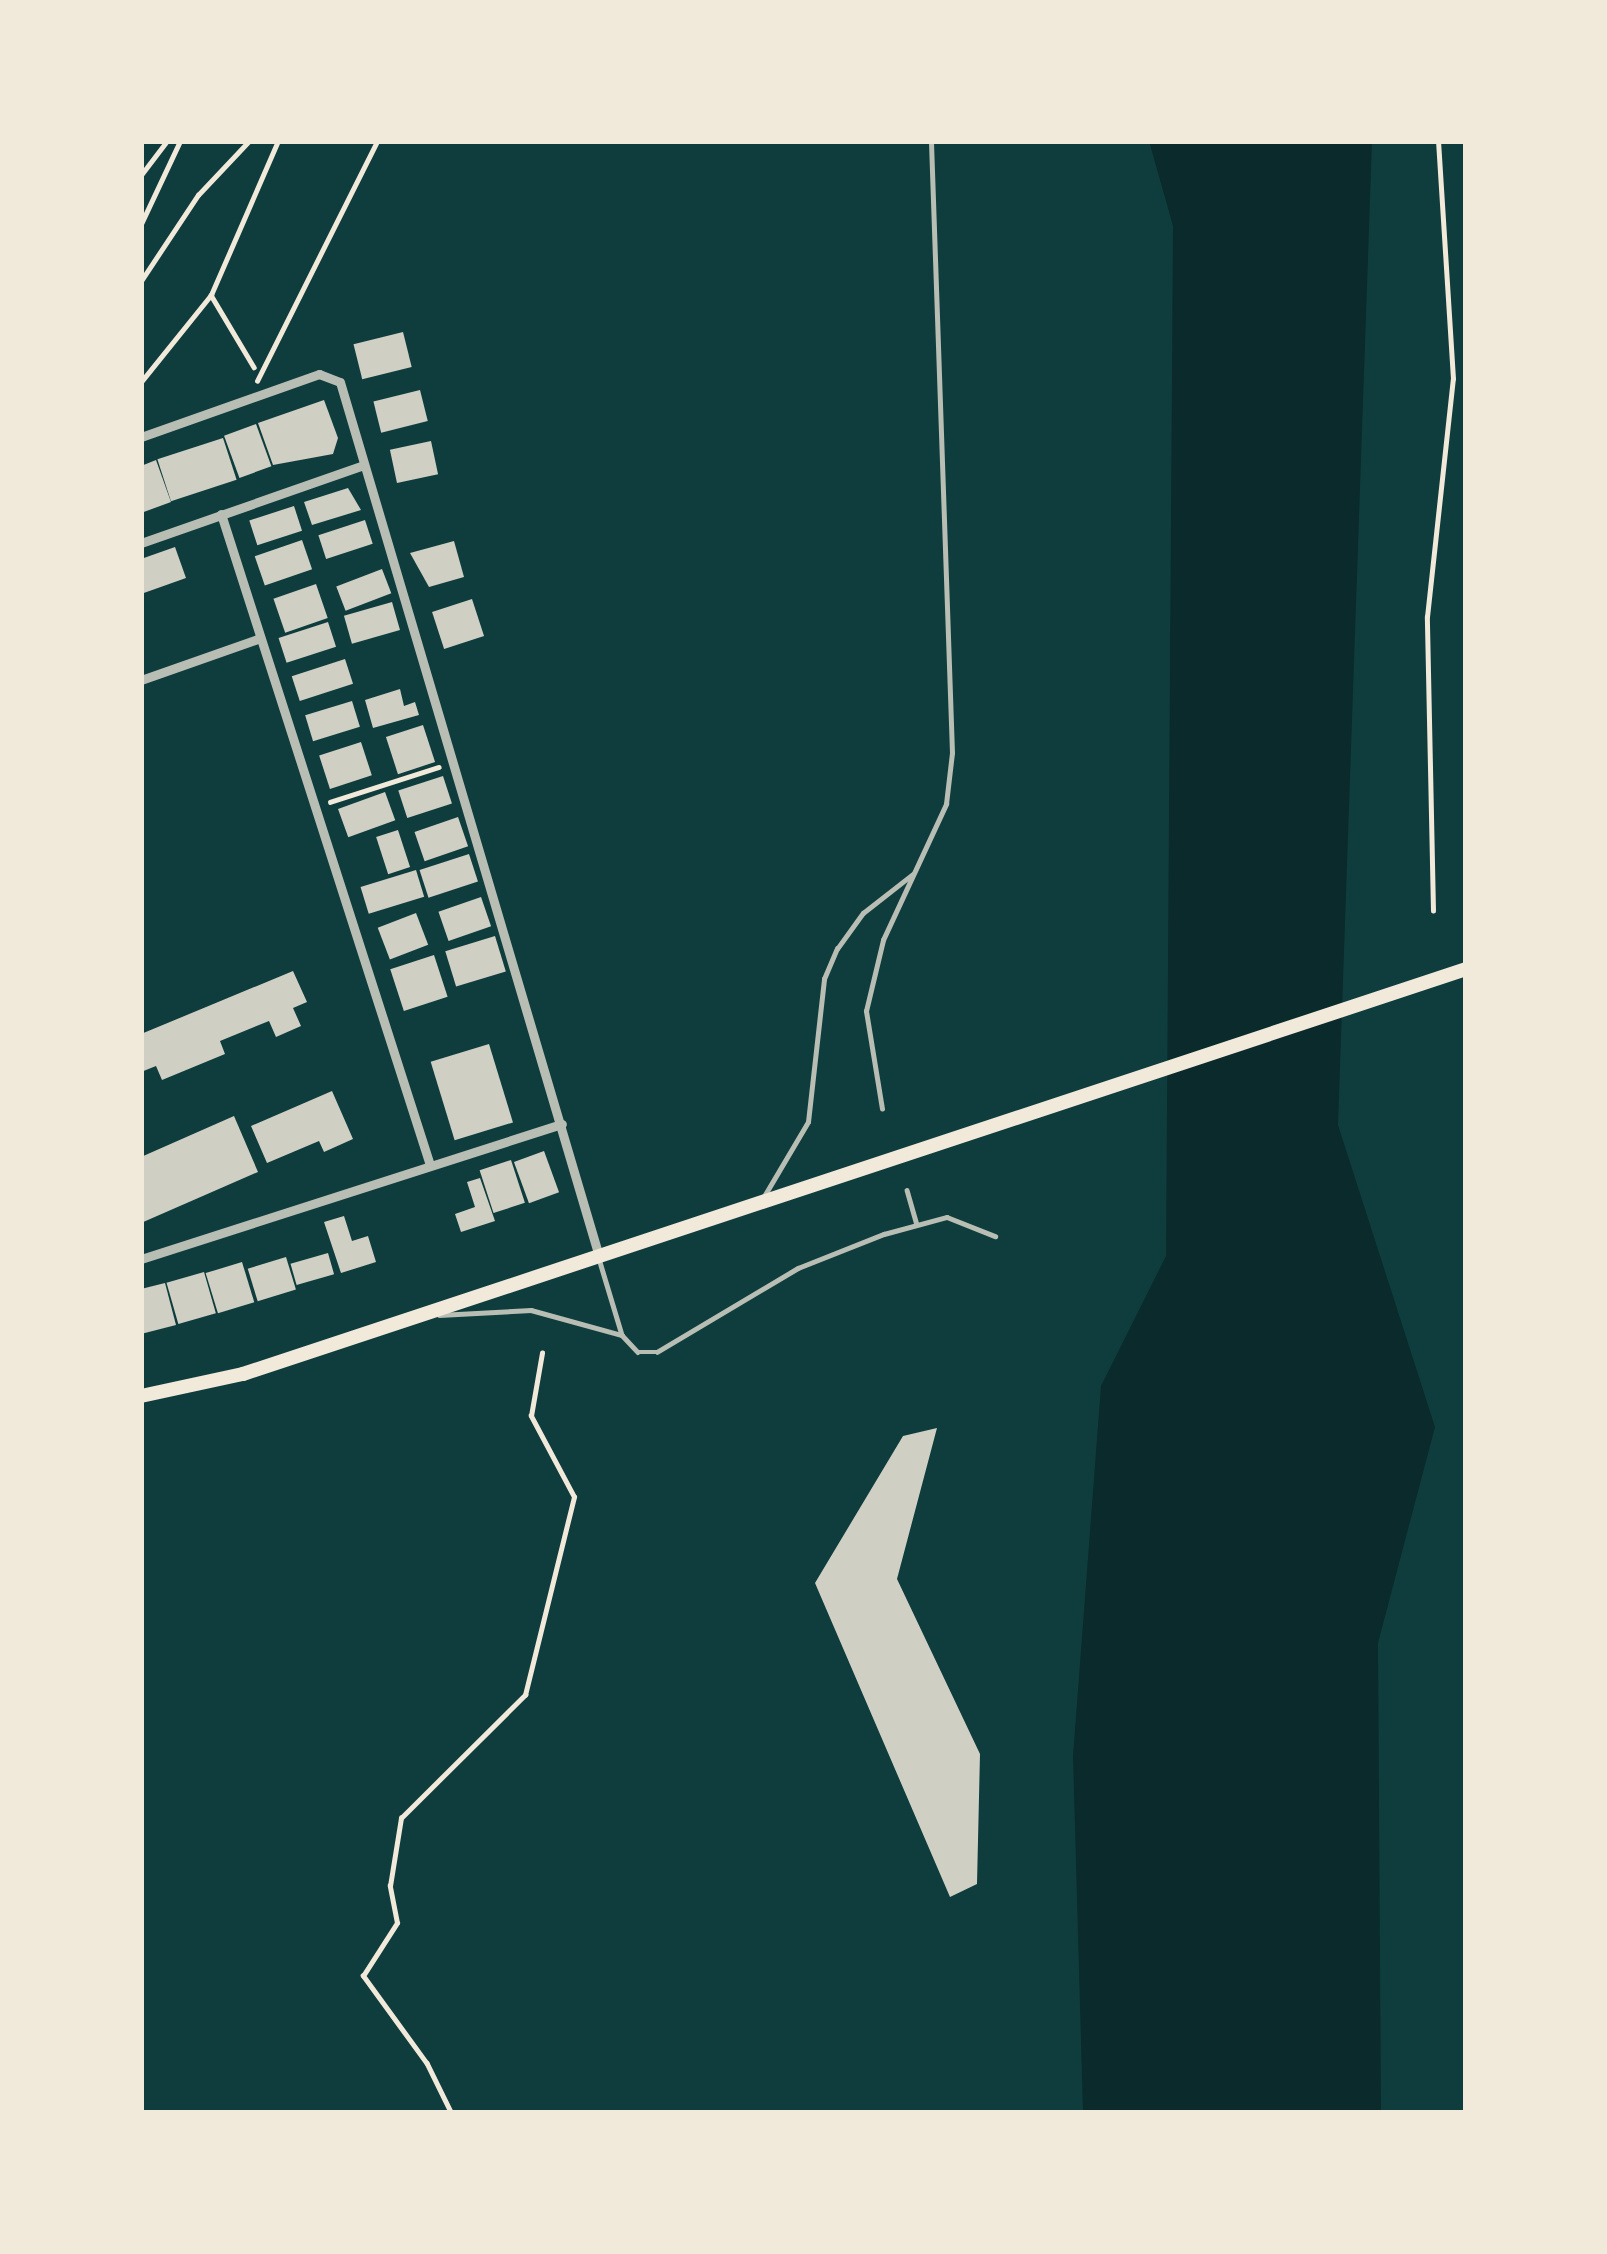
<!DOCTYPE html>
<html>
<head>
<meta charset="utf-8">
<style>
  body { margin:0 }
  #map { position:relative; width:1607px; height:2254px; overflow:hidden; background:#0f3d3e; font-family:"IBM Plex Sans",sans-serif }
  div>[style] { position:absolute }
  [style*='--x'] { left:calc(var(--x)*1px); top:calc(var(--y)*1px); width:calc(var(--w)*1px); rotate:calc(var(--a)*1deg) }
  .water>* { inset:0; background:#0a2a2b }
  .building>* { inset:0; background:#cfcfc3; transform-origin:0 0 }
  .path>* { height:4.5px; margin:-2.25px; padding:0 2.25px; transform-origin:2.25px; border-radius:2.25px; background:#f1e9da }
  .service>* { height:4.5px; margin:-2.25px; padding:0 2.25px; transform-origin:2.25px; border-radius:2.25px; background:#b8beb3 }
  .minor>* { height:9px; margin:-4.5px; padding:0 4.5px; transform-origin:4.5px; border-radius:4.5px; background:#b8beb3 }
  .secondary>* { height:14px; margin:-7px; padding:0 7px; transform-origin:7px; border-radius:7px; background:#f1e9da }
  span { translate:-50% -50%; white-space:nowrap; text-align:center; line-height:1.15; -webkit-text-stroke:10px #f1e9da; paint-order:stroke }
  .frame { position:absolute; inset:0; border:144px solid #f1e9da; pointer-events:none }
</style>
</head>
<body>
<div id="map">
  <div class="water">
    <i style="clip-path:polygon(1149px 141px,1372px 141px,1338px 1125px,1435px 1427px,1378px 1643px,1381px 2113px,1083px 2113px,1073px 1756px,1101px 1386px,1166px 1256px,1173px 226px)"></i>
  </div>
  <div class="building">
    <i style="left:403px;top:332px;width:36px;height:51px;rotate:76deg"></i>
    <i style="left:420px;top:390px;width:32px;height:48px;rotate:76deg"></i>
    <i style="clip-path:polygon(324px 400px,338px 438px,333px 454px,273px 465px,258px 423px)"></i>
    <i style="left:256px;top:424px;width:45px;height:34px;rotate:70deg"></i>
    <i style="left:223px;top:438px;width:44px;height:69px;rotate:72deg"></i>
    <i style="left:431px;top:441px;width:34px;height:42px;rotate:78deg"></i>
    <i style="clip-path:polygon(156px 460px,171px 502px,141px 513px,141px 466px)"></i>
    <i style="clip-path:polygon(348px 488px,361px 510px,312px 525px,304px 502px)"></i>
    <i style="left:294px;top:506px;width:26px;height:47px;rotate:72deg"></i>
    <i style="left:365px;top:520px;width:25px;height:49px;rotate:72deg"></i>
    <i style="left:302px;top:540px;width:31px;height:50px;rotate:71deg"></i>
    <i style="clip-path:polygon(454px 541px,464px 577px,429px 587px,410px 553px)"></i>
    <i style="clip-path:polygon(175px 547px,186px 578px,141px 594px,141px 559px)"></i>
    <i style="left:382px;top:569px;width:26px;height:49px;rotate:69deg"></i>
    <i style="left:316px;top:584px;width:36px;height:45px;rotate:71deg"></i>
    <i style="left:472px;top:599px;width:39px;height:42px;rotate:72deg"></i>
    <i style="left:392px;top:602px;width:29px;height:50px;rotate:74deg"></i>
    <i style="left:328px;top:622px;width:26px;height:52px;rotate:72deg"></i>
    <i style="left:345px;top:659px;width:26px;height:56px;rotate:72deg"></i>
    <i style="clip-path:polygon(400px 689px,404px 706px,415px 702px,419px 715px,373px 728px,365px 700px)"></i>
    <i style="left:352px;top:701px;width:27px;height:49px;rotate:73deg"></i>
    <i style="left:423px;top:725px;width:39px;height:39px;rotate:72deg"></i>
    <i style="left:361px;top:742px;width:35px;height:44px;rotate:72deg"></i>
    <i style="left:443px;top:776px;width:29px;height:47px;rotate:72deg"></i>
    <i style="left:385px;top:792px;width:30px;height:50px;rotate:70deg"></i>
    <i style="left:458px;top:817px;width:31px;height:46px;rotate:71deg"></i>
    <i style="left:398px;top:830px;width:39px;height:23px;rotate:72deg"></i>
    <i style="left:469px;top:854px;width:29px;height:52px;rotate:72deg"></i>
    <i style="left:416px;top:870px;width:28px;height:58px;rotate:73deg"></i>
    <i style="left:481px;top:897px;width:31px;height:45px;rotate:71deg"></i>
    <i style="left:416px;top:913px;width:34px;height:41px;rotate:69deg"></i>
    <i style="left:495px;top:936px;width:37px;height:52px;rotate:73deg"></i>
    <i style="left:434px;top:955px;width:44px;height:46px;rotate:72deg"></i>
    <i style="clip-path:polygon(293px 971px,307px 1002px,293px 1008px,301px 1026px,276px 1037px,269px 1021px,220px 1041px,225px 1054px,162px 1080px,156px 1066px,141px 1072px,141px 1034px)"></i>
    <i style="left:489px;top:1044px;width:82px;height:61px;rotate:73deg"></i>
    <i style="clip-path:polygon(332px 1091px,353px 1139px,324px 1152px,319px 1141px,267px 1163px,251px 1126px)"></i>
    <i style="clip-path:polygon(234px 1116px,258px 1172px,141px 1223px,141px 1157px)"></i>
    <i style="left:544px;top:1151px;width:44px;height:32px;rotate:70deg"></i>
    <i style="left:511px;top:1160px;width:45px;height:33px;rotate:72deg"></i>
    <i style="clip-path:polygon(480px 1178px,495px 1221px,461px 1232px,455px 1214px,475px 1207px,467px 1182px)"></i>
    <i style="clip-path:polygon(344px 1216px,352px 1241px,368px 1236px,376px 1262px,341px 1273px,324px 1222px)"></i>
    <i style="left:328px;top:1253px;width:22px;height:39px;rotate:74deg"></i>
    <i style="left:286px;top:1257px;width:34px;height:40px;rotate:73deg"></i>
    <i style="left:242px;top:1262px;width:42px;height:38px;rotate:73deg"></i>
    <i style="left:204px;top:1272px;width:43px;height:39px;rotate:74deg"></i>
    <i style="clip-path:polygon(165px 1283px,176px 1325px,141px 1334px,141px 1289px)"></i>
    <i style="clip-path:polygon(937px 1428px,897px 1579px,980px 1754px,977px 1884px,950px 1897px,815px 1583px,903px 1436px)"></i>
  </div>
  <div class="path">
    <i style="--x:141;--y:175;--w:43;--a:-52.6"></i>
    <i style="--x:141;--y:224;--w:92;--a:-64.8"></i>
    <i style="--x:141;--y:281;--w:103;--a:-56.5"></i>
    <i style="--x:198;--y:195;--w:74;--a:-46.6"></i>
    <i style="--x:211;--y:295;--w:84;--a:59.2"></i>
    <i style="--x:257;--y:381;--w:268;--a:-63.4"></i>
    <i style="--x:141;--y:382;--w:112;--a:-51.2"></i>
    <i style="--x:211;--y:295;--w:168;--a:-66.5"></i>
    <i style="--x:330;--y:802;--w:114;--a:-17.8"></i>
    <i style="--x:1433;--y:911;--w:294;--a:-91.2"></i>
    <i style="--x:1427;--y:617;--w:239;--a:-83.8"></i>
    <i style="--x:1453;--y:379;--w:238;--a:-93.6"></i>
    <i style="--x:451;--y:2113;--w:55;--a:-116.1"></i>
    <i style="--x:427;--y:2064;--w:109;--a:-126"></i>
    <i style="--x:363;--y:1976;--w:63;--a:-57.3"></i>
    <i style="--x:397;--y:1923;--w:38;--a:-101"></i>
    <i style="--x:390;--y:1886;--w:69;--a:-80.8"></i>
    <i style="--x:401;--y:1818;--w:175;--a:-44.8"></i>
    <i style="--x:525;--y:1695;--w:204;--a:-76.1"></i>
    <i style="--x:574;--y:1497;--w:92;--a:-118"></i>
    <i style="--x:531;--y:1416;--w:64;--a:-80.1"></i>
  </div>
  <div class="service">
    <i style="--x:882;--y:1109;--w:99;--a:-99.3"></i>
    <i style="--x:866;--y:1011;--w:73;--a:-76.5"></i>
    <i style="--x:883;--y:940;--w:150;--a:-65.1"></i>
    <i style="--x:946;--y:804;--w:51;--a:-83.3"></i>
    <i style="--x:952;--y:753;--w:612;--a:-91.97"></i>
    <i style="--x:907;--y:1190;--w:35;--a:74"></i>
    <i style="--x:763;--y:1198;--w:88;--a:-59.4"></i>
    <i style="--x:808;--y:1122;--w:144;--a:-83.6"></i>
    <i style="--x:824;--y:979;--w:33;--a:-67"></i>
    <i style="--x:837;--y:949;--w:44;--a:-54.2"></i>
    <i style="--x:863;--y:913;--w:63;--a:-38"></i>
    <i style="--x:600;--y:1262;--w:76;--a:73.2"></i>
    <i style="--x:622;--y:1335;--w:23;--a:47"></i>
    <i style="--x:638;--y:1352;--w:19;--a:0"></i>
    <i style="--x:657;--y:1352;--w:164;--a:-30.8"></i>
    <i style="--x:798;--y:1268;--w:92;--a:-21.6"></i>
    <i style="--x:884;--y:1234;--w:65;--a:-15.1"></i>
    <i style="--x:947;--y:1217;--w:52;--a:21.6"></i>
    <i style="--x:439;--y:1315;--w:92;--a:-3.1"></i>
    <i style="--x:531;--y:1310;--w:94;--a:15.4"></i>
  </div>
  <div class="minor">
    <i style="--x:141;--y:437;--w:189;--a:-19.5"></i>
    <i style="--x:319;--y:374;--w:22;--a:21"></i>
    <i style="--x:340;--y:382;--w:908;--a:73.5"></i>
    <i style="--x:221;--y:514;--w:684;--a:72.2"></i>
    <i style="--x:141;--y:543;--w:236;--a:-19.3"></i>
    <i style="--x:141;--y:680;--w:126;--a:-19.4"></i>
    <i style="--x:141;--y:1259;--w:442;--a:-17.8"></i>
  </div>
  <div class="secondary">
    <i style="--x:141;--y:1396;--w:104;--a:-12.2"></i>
    <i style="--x:243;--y:1374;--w:1288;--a:-18.32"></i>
  </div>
  <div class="frame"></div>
</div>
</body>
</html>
